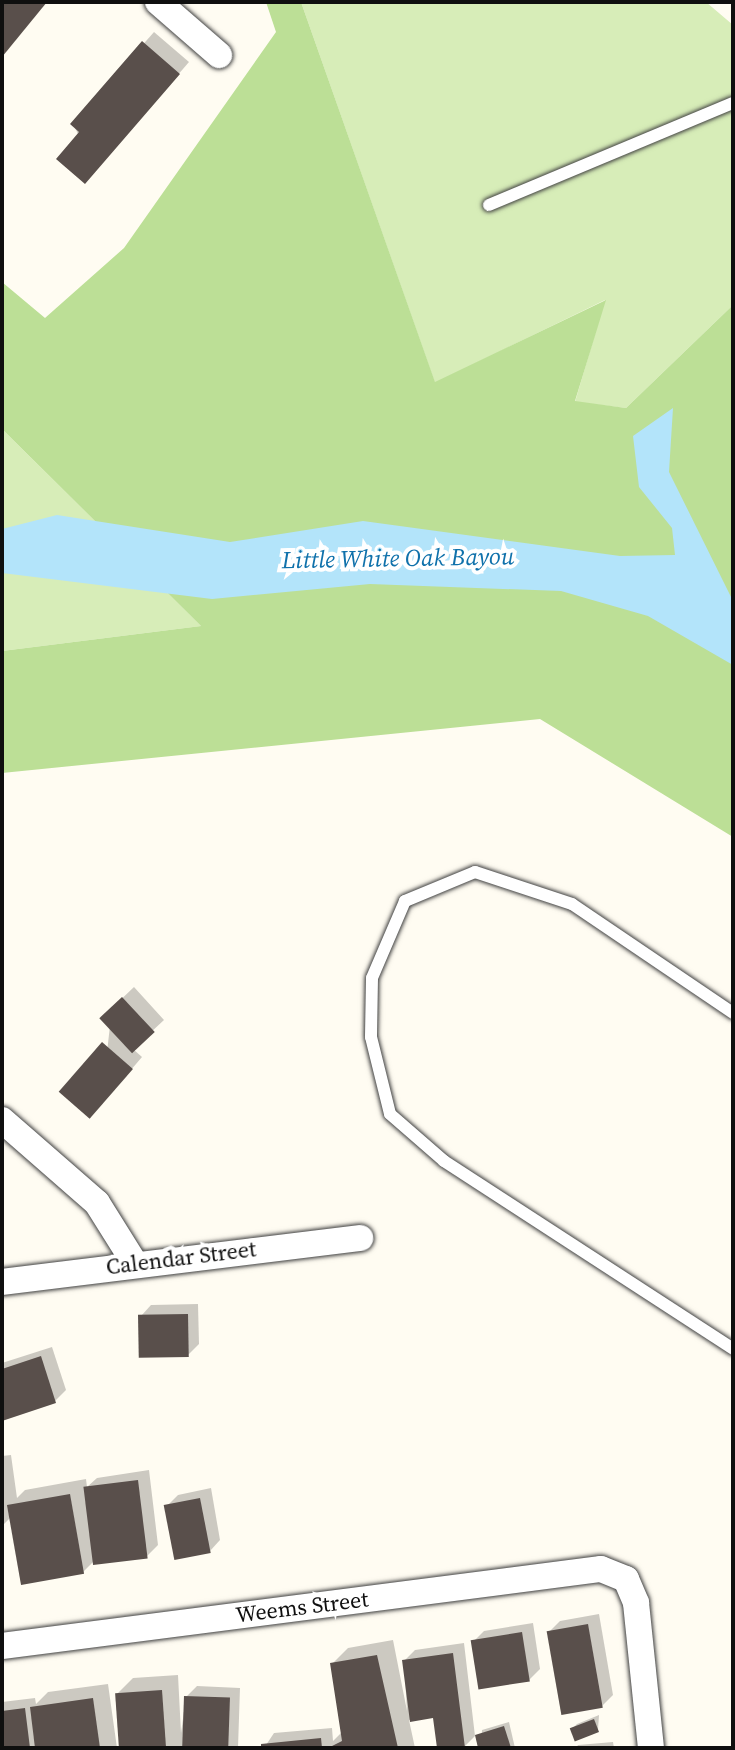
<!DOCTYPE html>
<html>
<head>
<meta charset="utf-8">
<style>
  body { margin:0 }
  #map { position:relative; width:735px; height:1750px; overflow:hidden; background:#fffcf2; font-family:"Source Serif 4",serif }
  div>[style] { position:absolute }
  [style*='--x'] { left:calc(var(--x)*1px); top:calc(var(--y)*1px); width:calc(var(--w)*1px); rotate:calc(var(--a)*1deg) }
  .green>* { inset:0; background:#d7edb8 }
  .forest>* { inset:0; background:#bcdf96 }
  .water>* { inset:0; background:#b3e4fa }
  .shadow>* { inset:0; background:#0003 }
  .building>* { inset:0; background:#594f4b; transform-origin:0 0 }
  .roads { filter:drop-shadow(0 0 2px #424242) drop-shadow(0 0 2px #424242) }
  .service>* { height:12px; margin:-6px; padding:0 6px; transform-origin:6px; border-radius:6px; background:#fff }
  .minor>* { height:26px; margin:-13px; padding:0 13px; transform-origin:13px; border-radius:13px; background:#fff }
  span { translate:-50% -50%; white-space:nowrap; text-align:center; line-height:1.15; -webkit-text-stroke:8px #fff; paint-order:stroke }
  .street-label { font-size:22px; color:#0f0f0f }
  .water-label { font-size:24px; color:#0f71ab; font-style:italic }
  .frame { position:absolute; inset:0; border:4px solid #0f0f0f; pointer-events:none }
</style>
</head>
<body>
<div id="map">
  <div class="green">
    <i style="clip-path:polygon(301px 2px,706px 2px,733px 25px,733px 305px,626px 408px,575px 402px,605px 300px,435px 383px)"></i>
    <i style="clip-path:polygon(2px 429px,201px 626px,2px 651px)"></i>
  </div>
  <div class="forest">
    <i style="clip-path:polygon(266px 2px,301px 2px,435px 382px,606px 300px,575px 401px,626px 408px,733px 305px,733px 837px,540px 719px,2px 773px,2px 651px,201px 626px,2px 429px,2px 282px,45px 318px,124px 248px,276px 32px)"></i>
  </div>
  <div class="water">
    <i style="clip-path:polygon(673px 408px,669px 472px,733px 601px,733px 665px,648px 616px,561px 591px,370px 584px,212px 599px,2px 573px,2px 529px,57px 515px,230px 542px,363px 521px,620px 556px,675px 555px,672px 528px,639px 487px,633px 436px)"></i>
  </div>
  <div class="shadow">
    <i style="clip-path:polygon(154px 32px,189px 62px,96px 170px,73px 124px)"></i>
    <i style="clip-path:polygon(134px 987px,164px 1020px,133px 1049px,142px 1057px,101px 1105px,112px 1008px)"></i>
    <i style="clip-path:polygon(198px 1304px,199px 1344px,188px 1355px,141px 1316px,151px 1305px)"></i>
    <i style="clip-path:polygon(52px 1347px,66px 1390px,55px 1401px,2px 1417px,2px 1363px)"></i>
    <i style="clip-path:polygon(11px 1455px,17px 1498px,25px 1490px,86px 1479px,87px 1487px,97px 1478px,149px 1470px,158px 1545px,147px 1556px,95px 1560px,83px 1572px,11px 1517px,2px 1526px,2px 1456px)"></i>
    <i style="clip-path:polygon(211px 1488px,220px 1540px,210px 1551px,167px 1506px,178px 1495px)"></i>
    <i style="clip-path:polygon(599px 1614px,613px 1695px,602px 1706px,549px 1632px,560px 1621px)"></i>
    <i style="clip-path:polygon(533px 1623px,540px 1669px,529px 1680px,473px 1642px,484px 1631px)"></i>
    <i style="clip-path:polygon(393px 1640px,407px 1711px,404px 1661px,415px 1650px,464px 1643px,475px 1736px,464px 1747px,439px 1748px,435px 1716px,409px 1720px,415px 1748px,264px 1748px,274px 1733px,332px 1728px,333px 1741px,343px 1731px,332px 1664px,348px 1648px)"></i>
    <i style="clip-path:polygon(178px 1675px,181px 1733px,186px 1697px,197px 1686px,240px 1688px,238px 1748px,120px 1748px,117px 1694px,133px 1678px)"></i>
    <i style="clip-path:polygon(108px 1684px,117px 1748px,2px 1748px,2px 1702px,35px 1698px,36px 1704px,48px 1692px)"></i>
    <i style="clip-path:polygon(599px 1715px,598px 1730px,572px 1729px,577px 1724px)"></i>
    <i style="clip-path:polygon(509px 1722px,515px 1748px,481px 1748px,482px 1730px)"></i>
    <i style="clip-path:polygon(613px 1742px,614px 1748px,576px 1748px,578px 1745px)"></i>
  </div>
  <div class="building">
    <i style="clip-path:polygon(2px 2px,47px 2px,2px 57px)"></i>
    <i style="clip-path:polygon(142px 41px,180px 74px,85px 184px,56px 159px,79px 132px,70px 124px)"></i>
    <i style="left:122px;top:997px;width:48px;height:31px;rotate:47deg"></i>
    <i style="left:102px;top:1042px;width:41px;height:66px;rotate:41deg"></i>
    <i style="left:188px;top:1314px;width:43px;height:50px;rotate:89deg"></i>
    <i style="clip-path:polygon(41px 1356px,56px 1403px,2px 1421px,2px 1369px)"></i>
    <i style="left:138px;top:1480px;width:79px;height:55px;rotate:83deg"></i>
    <i style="left:70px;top:1494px;width:81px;height:64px;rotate:80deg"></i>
    <i style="left:200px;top:1498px;width:56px;height:37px;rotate:79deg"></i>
    <i style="left:588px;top:1624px;width:85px;height:42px;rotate:80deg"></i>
    <i style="left:522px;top:1632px;width:50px;height:52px;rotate:81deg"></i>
    <i style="clip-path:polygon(453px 1653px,465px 1748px,437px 1748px,433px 1718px,410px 1722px,402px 1660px)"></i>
    <i style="clip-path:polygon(377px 1655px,398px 1748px,328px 1748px,342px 1741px,330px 1663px)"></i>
    <i style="left:162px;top:1690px;width:58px;height:47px;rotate:86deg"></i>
    <i style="left:184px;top:1696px;width:46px;height:52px;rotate:2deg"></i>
    <i style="clip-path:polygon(93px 1698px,100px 1748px,35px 1748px,30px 1707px)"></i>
    <i style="clip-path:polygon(25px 1708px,30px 1748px,2px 1748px,2px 1711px)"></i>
    <i style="left:594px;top:1719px;width:14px;height:26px;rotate:69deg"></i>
    <i style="clip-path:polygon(504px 1726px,511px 1748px,478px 1748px,475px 1735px)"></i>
    <i style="clip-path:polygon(321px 1738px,322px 1748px,261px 1748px,261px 1744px)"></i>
  </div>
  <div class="roads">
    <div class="service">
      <i style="--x:489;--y:205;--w:264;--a:-22.7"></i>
      <i style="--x:733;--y:1013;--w:194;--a:-145.9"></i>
      <i style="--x:572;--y:904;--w:102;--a:-161.7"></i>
      <i style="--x:475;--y:872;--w:76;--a:157.5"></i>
      <i style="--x:405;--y:901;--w:84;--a:113.2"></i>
      <i style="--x:372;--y:978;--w:59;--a:91"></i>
      <i style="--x:371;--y:1037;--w:79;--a:76.1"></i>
      <i style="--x:390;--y:1114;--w:72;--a:41"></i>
      <i style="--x:444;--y:1161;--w:345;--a:33"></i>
    </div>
    <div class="minor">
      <i style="--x:158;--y:2;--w:81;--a:41"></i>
      <i style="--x:2;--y:1120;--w:126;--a:41.1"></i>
      <i style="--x:97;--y:1203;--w:70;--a:57.9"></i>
      <i style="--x:2;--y:1282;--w:361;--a:-7"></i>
      <i style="--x:2;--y:1646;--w:604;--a:-7.33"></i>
      <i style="--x:601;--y:1569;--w:27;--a:22"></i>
      <i style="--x:626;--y:1579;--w:26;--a:67"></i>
      <i style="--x:636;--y:1603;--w:146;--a:84.1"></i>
    </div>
  </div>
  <div class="street-label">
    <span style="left:181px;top:1258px;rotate:-7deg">Calendar Street</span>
    <span style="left:302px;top:1607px;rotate:-7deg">Weems Street</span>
  </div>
  <div class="water-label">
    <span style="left:398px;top:558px;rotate:-1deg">Little White Oak Bayou</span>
  </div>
  <div class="frame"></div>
</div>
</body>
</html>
